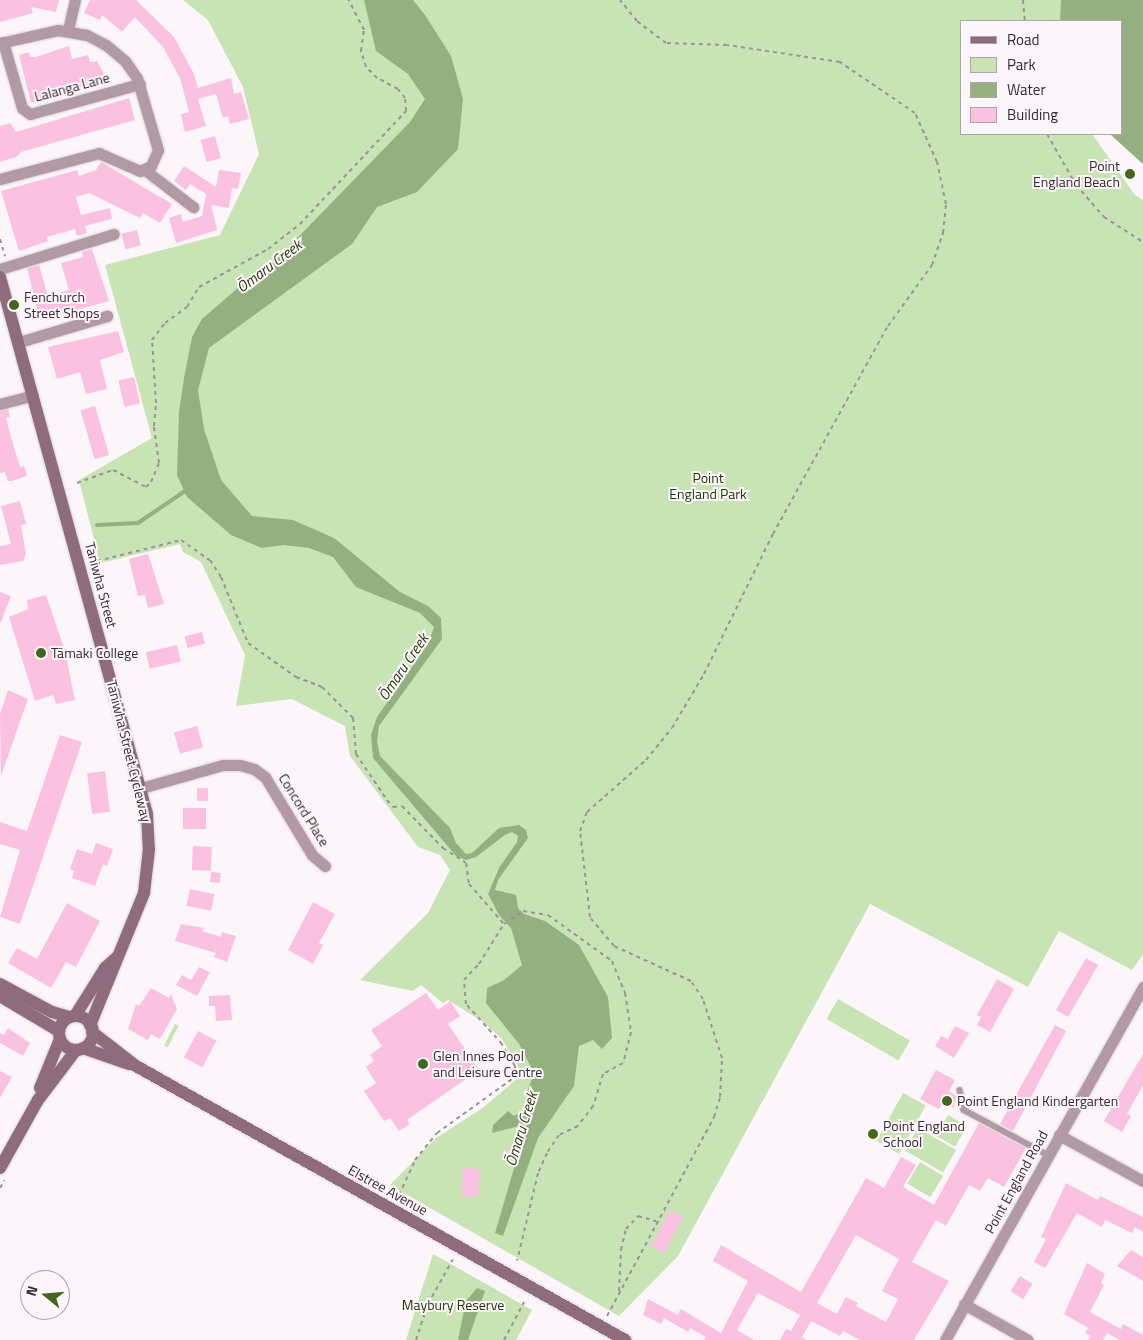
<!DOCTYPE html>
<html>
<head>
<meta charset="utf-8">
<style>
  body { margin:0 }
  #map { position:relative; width:1143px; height:1340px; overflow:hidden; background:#fcf5f9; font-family:"Titillium Web",sans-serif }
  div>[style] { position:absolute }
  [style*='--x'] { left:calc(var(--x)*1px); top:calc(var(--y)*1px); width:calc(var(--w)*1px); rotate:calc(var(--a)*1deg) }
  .green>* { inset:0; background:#c8e4b4; transform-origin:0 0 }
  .water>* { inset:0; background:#95b080 }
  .stream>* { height:4px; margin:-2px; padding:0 2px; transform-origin:2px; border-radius:2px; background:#95b080 }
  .building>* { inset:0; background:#fac2e0; transform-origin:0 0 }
  .path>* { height:2px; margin-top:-1px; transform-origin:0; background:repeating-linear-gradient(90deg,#9c9297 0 4px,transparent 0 8px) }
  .roads { filter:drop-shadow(0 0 1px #d8d0d5) drop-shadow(0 0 1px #d8d0d5) }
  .lane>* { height:5.5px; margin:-2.75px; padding:0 2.75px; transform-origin:2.75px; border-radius:2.75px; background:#b199a6 }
  .street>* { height:11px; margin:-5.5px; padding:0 5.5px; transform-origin:5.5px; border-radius:5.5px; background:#b199a6 }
  .secondary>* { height:12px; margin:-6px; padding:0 6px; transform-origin:6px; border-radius:6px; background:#8e6c7e }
  .secondary>.ring { margin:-6px; padding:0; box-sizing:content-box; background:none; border:12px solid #8e6c7e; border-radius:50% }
  .dots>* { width:14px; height:14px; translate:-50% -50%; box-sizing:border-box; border:2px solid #fcf5f9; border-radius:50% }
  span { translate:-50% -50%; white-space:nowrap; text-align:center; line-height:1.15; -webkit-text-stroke:4px #fcf5f9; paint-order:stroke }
  .street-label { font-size:14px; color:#362930 }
  .poi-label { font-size:14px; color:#362930 }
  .right { translate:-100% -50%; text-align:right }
  .left { translate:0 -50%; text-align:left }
  .park-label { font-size:14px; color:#1d3601 }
  .water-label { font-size:15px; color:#1f3803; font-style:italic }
  .legend { position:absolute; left:960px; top:20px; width:162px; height:115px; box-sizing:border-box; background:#fcf5f9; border:1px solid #ada3a9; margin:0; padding:6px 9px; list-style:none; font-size:15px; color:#362930 }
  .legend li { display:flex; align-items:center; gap:10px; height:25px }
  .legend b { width:25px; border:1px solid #ada3a9 }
  .north { position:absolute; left:20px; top:1270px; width:50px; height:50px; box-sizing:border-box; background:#fcf5f9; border:1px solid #ada3a9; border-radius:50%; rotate:287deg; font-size:14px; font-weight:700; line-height:20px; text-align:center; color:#362930 }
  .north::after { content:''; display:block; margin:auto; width:18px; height:22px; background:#43671f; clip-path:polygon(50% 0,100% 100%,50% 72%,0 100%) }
</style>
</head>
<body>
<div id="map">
  <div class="green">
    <i style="clip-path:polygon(183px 0,1143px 0,1143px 164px,1110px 134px,1122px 134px,1122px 21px,962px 21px,962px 134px,1092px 134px,1135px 195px,1143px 200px,1143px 954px,1132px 970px,1059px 931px,1028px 987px,870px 904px,678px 1256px,619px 1316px,390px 1185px,436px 1138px,484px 1107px,519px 1077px,519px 1068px,502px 1039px,482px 1021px,448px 1000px,443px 1003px,421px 985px,413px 991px,360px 980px,428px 913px,450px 870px,440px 855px,418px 847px,350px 756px,345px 726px,292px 699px,236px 706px,245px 655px,201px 562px,183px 552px,180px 544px,100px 563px,79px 480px,152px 438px,105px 265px,220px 235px,259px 154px,243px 87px,208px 20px)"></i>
    <i style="left:838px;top:999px;width:83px;height:23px;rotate:30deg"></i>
    <i style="left:175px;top:1024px;width:4px;height:24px;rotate:27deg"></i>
    <i style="left:903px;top:1093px;width:26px;height:55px;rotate:29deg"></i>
    <i style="left:948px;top:1115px;width:22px;height:24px;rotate:30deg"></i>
    <i style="left:918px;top:1128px;width:44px;height:26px;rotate:30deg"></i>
    <i style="left:920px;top:1162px;width:27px;height:25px;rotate:31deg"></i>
    <i style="clip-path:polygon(433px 1254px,532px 1310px,516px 1340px,406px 1340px)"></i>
  </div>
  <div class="water">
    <i style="clip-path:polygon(364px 0,413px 0,425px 15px,451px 56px,463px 99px,458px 149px,417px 192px,377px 207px,352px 244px,209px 348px,198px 390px,204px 429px,221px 480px,252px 516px,293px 520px,334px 538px,400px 592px,428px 606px,441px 618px,442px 639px,379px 726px,377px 742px,380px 756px,450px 828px,456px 843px,466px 854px,472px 853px,499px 828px,519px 825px,526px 830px,528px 838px,498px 880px,495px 890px,516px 895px,518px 908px,524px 914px,545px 921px,579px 945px,608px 997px,612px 1038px,602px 1049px,593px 1040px,579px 1046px,574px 1086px,538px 1138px,503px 1236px,495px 1233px,527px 1124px,492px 1133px,493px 1125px,508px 1111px,514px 1116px,525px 1110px,527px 1092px,534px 1073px,519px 1044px,486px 1003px,487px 988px,504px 980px,522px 965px,511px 928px,499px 915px,488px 894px,499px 868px,517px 842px,518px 836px,512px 832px,505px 835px,476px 857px,466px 860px,456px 856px,373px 758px,371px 735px,377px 717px,428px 644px,434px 627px,420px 613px,356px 587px,333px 557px,309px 548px,284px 545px,262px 548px,231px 535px,187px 497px,177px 475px,179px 412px,184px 378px,192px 337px,202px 319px,254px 274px,277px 259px,410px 122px,425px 99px,408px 74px,376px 51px)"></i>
    <i style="clip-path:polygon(1061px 0,1143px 0,1143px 164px,1110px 134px,1122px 134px,1122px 21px,1060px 21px)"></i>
    <i style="clip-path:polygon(477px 1288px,485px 1291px,468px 1340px,458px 1340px,466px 1301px)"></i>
  </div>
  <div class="stream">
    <i style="--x:97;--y:525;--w:41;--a:-2.8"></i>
    <i style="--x:138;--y:523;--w:60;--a:-34.2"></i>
  </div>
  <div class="building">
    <i style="clip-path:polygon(0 0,59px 0,56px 12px,31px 7px,33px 13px,0 22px)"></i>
    <i style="clip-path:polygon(90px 0,136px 0,174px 37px,194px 74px,198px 88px,231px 78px,234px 94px,241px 92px,249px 119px,230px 124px,228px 116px,223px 118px,216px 94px,198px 99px,206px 126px,185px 132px,181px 114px,189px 112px,180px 78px,163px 47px,135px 17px,122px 32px,102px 15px,100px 20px,84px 13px)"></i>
    <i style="clip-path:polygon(69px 46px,72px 59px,88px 55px,90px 62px,97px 61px,108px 81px,31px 103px,19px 55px,29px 52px,30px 57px,36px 57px)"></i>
    <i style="clip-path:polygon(129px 98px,135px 120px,21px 152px,16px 157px,0 162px,0 126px,10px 123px,16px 132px)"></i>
    <i style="left:215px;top:136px;width:23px;height:15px;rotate:75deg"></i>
    <i style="clip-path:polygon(101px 162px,172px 204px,160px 223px,143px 213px,140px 218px,89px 193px,76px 197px,81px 215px,110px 208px,112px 219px,85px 226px,87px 233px,77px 236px,75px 229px,47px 237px,48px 241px,19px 251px,1px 191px,77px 170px,79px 176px,96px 170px)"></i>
    <i style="clip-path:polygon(184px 166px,216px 187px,219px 170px,241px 173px,238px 189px,232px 188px,229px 208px,211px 205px,217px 230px,176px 243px,169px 218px,181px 214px,183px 222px,202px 216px,206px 194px,190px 184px,186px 190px,174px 181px)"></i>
    <i style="left:137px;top:230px;width:16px;height:16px;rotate:76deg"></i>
    <i style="clip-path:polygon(92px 249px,109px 301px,40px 320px,27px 268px,39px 265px,48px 296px,69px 290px,61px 263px,83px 257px,82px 252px)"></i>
    <i style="clip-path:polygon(118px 331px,124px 352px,100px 360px,107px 389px,86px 394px,80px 372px,57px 379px,48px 347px)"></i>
    <i style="left:134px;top:377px;width:27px;height:16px;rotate:77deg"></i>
    <i style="left:95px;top:406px;width:51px;height:15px;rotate:74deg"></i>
    <i style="clip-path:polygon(8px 409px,10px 417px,6px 418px,11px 437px,20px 467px,24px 466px,27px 476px,12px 481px,8px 481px,5px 472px,0 473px,0 411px)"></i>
    <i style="clip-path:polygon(20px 501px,26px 524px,21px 525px,26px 554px,23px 561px,0 565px,0 546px,11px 544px,1px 506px)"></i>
    <i style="clip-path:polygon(148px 554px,164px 604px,148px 608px,145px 595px,138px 596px,129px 559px)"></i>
    <i style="clip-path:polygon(0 592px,11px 596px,1px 622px,0 622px)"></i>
    <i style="clip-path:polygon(46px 595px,65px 651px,75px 700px,56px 704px,53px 695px,35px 701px,9px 617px,28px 609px,27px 600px)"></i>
    <i style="left:202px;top:632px;width:12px;height:18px;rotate:76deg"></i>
    <i style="left:177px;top:645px;width:17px;height:32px;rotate:77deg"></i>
    <i style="clip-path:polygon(8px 690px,28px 699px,1px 776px,0 714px)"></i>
    <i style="left:197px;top:726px;width:22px;height:24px;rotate:74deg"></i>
    <i style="clip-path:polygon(60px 735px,82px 742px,20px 924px,0 917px,20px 850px,0 844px,0 822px,27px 831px)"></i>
    <i style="left:105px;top:771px;width:41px;height:18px;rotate:83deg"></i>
    <i style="left:197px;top:788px;width:11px;height:13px"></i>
    <i style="left:206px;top:808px;width:21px;height:23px;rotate:90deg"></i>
    <i style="clip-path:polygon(96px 843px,113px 849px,107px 866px,103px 864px,95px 886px,72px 878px,74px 871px,70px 869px,77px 849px,92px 854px)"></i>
    <i style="left:193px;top:846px;width:19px;height:24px;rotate:3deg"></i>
    <i style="left:211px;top:872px;width:10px;height:10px;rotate:6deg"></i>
    <i style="left:190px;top:889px;width:25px;height:17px;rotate:12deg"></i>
    <i style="clip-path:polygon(313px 902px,335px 914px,319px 943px,323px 945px,313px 964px,288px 950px)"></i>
    <i style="clip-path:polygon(67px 903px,100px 921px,76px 967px,66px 962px,51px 988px,8px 963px,17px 948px,37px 959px)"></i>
    <i style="clip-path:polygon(181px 924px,204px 928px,202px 931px,221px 937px,222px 932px,236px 936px,227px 962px,214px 957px,216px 953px,175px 941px)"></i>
    <i style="left:1086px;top:958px;width:14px;height:60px;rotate:30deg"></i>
    <i style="clip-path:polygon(199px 967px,210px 972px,197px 996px,176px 985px,182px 975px,191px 980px)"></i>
    <i style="clip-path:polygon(997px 979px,1014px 989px,990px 1032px,977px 1025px,981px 1017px,977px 1015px)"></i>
    <i style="clip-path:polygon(151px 988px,169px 998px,171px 994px,177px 1009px,160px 1039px,151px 1034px,148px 1040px,128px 1029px,136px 1004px,139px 1006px)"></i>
    <i style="clip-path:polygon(426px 993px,438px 1010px,450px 1001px,460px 1016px,448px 1024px,479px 1070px,407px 1120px,410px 1124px,399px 1131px,390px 1118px,384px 1121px,364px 1091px,376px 1083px,366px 1067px,374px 1061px,370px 1055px,382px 1046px,371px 1030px)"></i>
    <i style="clip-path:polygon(230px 995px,232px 1020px,216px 1021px,215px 1006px,209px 1006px,209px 996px)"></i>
    <i style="clip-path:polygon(1055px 1025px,1066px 1031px,1013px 1131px,1000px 1124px)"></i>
    <i style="clip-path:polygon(955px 1026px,969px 1033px,954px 1058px,935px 1046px,941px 1036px,948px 1039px)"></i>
    <i style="clip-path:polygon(8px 1028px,30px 1043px,23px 1056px,0 1043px,0 1033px,4px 1035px)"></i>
    <i style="left:198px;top:1031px;width:21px;height:30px;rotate:28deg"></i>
    <i style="clip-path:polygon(1143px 1054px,1143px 1085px,1127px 1114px,1131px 1116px,1122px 1132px,1104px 1121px)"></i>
    <i style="clip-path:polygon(936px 1070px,955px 1080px,949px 1091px,956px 1096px,954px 1108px,943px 1102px,939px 1109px,920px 1099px)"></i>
    <i style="clip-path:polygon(0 1071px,12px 1077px,0 1098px)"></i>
    <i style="clip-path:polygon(evenodd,979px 1123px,1026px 1148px,1004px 1187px,988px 1178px,980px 1191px,969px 1185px,946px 1226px,936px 1220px,912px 1262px,949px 1281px,914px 1340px,860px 1340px,843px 1331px,840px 1336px,811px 1321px,802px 1337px,807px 1340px,780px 1340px,786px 1329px,791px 1331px,800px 1315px,758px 1293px,737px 1330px,754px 1340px,704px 1340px,706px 1337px,690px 1328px,688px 1332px,664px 1318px,661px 1324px,643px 1315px,648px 1299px,678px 1315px,681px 1309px,721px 1333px,748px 1281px,713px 1261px,721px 1245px,801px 1292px,866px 1178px,884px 1188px,901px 1157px,916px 1165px,903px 1187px,934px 1205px,979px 1123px,856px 1235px,899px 1259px,882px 1291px,898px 1299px,886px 1322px,856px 1306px,858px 1303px,846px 1297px,837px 1314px,817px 1303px,856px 1235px)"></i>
    <i style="left:463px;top:1168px;width:17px;height:28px;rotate:3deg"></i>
    <i style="clip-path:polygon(1066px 1183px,1098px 1200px,1100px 1196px,1143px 1217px,1143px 1232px,1135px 1227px,1132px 1233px,1105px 1220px,1102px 1227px,1077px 1213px,1045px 1268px,1034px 1262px,1046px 1239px,1041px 1237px)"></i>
    <i style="left:670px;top:1210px;width:15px;height:41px;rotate:28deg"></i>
    <i style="clip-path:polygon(1131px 1250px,1143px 1257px,1143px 1281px,1117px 1266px)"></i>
    <i style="clip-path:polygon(1087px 1263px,1105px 1274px,1101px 1283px,1104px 1285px,1090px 1312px,1121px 1329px,1123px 1324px,1143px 1335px,1143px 1340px,1120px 1340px,1107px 1333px,1103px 1340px,1088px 1340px,1091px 1336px,1085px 1333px,1088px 1328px,1064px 1314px)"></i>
    <i style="left:1020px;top:1276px;width:15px;height:18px;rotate:32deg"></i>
  </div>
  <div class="path">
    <i style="--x:1023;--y:0;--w:21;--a:85"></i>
    <i style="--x:1047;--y:134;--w:59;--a:60.4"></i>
    <i style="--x:1076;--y:185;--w:43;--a:48.8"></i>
    <i style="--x:1104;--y:217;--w:46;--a:32.7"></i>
    <i style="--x:0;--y:239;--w:18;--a:74"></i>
    <i style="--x:77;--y:483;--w:38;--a:-20"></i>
    <i style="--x:113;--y:470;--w:37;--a:27"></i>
    <i style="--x:146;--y:487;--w:7;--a:-45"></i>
    <i style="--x:151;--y:482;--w:21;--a:-67"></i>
    <i style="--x:159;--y:463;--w:37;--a:-98"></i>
    <i style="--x:154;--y:426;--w:23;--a:-85"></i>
    <i style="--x:156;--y:403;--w:63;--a:-93.6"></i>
    <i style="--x:152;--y:340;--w:21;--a:-53"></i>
    <i style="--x:165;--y:323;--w:27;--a:-36"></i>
    <i style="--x:187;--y:307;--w:23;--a:-59"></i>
    <i style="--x:199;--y:287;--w:79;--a:-28.8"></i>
    <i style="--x:268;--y:249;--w:41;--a:-38"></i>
    <i style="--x:300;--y:224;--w:155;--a:-46.8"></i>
    <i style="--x:406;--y:111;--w:13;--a:-94"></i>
    <i style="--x:405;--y:98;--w:11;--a:-128"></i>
    <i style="--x:398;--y:89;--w:24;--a:-152"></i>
    <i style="--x:377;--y:78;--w:16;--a:-135"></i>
    <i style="--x:366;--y:67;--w:17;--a:-107"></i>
    <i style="--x:361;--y:51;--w:21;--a:-82"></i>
    <i style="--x:364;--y:30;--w:34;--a:-117"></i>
    <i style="--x:97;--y:561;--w:87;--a:-14"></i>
    <i style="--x:181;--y:540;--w:35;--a:35"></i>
    <i style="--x:210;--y:560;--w:20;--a:57"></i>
    <i style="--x:221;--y:577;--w:71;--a:67.8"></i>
    <i style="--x:248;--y:643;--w:59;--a:35.3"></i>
    <i style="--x:296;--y:677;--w:28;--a:21"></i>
    <i style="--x:322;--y:687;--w:44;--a:45"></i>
    <i style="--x:353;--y:718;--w:36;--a:85"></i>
    <i style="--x:356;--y:754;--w:55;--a:56"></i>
    <i style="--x:387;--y:800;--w:9;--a:49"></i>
    <i style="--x:393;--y:807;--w:9;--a:-6"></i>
    <i style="--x:402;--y:806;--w:59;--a:45.7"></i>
    <i style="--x:443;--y:848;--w:27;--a:33"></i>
    <i style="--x:466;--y:863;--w:21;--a:82"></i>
    <i style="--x:469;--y:884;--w:53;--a:48.8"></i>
    <i style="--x:0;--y:1188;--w:9;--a:-58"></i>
    <i style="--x:399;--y:1195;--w:38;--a:-65"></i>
    <i style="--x:415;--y:1160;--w:35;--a:-51"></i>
    <i style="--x:437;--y:1133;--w:96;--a:-35.7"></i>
    <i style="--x:515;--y:1077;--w:11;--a:-90"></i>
    <i style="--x:515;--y:1066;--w:26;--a:-121"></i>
    <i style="--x:502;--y:1044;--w:54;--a:-132"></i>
    <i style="--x:466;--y:1004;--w:24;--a:-95"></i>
    <i style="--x:464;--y:980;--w:22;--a:-47"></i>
    <i style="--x:479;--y:964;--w:47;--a:-58"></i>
    <i style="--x:504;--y:924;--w:23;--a:-34"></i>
    <i style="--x:523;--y:911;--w:25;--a:9"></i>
    <i style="--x:548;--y:915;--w:79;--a:35.7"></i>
    <i style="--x:612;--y:961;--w:35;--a:68"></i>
    <i style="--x:625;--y:993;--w:39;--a:81"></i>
    <i style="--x:631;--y:1032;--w:32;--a:104"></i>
    <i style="--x:623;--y:1063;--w:23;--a:151"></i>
    <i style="--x:603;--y:1074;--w:34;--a:107"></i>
    <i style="--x:593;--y:1106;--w:25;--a:127"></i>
    <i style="--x:578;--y:1126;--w:21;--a:155"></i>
    <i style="--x:559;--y:1135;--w:22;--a:124"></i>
    <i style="--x:547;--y:1153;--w:22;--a:114"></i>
    <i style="--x:538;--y:1173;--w:90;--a:103.4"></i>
    <i style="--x:619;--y:1291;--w:41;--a:-87.2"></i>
    <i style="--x:621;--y:1250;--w:22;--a:-77"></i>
    <i style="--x:626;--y:1229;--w:18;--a:-47"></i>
    <i style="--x:638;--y:1216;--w:19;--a:16"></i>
    <i style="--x:607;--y:1316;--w:226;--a:-61.7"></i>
    <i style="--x:714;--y:1117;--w:21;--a:-73"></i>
    <i style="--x:720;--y:1097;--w:39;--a:-87"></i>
    <i style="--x:722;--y:1058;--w:62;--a:-107.9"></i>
    <i style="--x:703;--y:999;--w:22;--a:-124"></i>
    <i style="--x:691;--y:981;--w:85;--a:-155.6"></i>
    <i style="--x:614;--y:946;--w:38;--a:-130"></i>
    <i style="--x:590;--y:917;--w:87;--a:-96.6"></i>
    <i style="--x:580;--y:831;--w:20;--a:-70"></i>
    <i style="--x:587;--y:812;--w:79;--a:-41.4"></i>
    <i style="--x:646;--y:760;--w:41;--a:-50.9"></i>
    <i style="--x:672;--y:728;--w:63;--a:-59.3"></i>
    <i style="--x:704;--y:674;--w:156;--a:-63.8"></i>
    <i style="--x:773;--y:534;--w:238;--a:-61.1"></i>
    <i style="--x:888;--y:326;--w:75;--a:-54.2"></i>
    <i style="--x:932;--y:265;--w:34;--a:-71"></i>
    <i style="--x:943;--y:233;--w:29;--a:-84"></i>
    <i style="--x:946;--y:204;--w:43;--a:-102.1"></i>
    <i style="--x:937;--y:162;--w:54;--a:-114.2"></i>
    <i style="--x:915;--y:113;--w:91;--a:-145.8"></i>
    <i style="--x:840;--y:62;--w:114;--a:-171.4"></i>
    <i style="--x:727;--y:45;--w:61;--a:-178.1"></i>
    <i style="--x:666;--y:43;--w:36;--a:-143"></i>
    <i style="--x:637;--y:21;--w:27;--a:-129"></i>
    <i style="--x:416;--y:1340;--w:38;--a:-72"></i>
    <i style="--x:428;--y:1304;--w:51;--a:-60.9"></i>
    <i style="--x:504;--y:1340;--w:43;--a:-62.2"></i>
  </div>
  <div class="roads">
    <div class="lane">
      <i style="--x:960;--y:1090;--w:20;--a:79"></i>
      <i style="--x:964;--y:1110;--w:95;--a:28.2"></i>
    </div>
    <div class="street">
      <i style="--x:68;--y:30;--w:31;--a:-77"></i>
      <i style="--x:3;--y:42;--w:69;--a:73.9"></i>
      <i style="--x:22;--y:108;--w:10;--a:37"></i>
      <i style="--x:30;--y:114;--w:114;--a:-15.3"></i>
      <i style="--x:0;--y:43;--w:59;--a:-12.6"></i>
      <i style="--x:58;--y:30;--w:29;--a:10"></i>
      <i style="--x:87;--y:35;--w:21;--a:28"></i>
      <i style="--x:106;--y:45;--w:25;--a:40"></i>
      <i style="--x:125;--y:61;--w:21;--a:55"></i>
      <i style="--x:137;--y:78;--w:75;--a:73.7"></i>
      <i style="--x:158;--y:150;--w:17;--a:114"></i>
      <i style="--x:151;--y:166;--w:12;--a:156"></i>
      <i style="--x:140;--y:171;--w:45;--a:-156.3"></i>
      <i style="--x:99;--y:153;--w:102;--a:165.3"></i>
      <i style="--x:145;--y:170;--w:61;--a:37.6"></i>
      <i style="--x:0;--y:269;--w:119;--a:-17.1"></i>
      <i style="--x:19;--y:342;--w:92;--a:-16.5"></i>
      <i style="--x:0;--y:404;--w:34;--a:-15"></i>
      <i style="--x:141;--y:788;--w:85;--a:-15.7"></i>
      <i style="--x:223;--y:765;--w:17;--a:0"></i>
      <i style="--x:240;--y:765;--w:15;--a:16"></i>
      <i style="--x:254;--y:769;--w:14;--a:36"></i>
      <i style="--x:265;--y:777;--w:91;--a:58.9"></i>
      <i style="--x:312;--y:855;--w:17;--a:40"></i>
      <i style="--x:1059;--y:1135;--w:96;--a:28.7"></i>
      <i style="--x:964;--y:1304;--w:73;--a:29.4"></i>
      <i style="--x:945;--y:1340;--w:405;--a:-60.7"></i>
    </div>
    <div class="secondary">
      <i style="--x:0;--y:277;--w:557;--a:74.69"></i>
      <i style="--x:147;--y:814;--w:35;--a:87"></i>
      <i style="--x:149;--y:849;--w:44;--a:96.5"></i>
      <i style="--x:144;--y:893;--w:143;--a:112.2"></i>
      <i style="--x:0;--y:984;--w:59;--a:28.3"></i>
      <i style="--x:52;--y:1012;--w:18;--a:16"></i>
      <i style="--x:0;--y:996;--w:69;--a:30.7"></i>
      <i style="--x:75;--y:1016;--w:57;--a:-58"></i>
      <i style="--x:105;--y:968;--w:15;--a:-42"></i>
      <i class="ring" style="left:59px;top:1016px;width:22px;height:22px"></i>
      <i style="--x:92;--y:1032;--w:56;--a:37.7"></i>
      <i style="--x:136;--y:1066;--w:561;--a:29.26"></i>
      <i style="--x:83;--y:1048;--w:49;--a:19.2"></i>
      <i style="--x:40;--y:1088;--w:53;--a:-67.8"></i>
      <i style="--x:0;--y:1168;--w:78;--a:-60.8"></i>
      <i style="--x:38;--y:1100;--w:63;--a:-52.8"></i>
    </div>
  </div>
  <div class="dots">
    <i style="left:1130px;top:174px;background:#43671f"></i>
    <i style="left:14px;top:305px;background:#43671f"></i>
    <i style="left:41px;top:653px;background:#43671f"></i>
    <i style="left:423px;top:1064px;background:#43671f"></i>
    <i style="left:947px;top:1101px;background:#43671f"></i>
    <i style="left:873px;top:1134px;background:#43671f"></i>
  </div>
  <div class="street-label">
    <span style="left:72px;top:87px;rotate:-15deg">Lalanga Lane</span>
    <span style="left:101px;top:585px;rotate:75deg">Taniwha Street</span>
    <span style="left:129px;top:751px;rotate:76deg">Taniwha Street Cycleway</span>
    <span style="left:304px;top:810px;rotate:58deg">Concord Place</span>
    <span style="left:1016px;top:1182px;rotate:-61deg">Point England Road</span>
    <span style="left:388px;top:1190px;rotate:29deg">Elstree Avenue</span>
  </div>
  <div class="poi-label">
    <span class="right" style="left:1120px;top:174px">Point<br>England Beach</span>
    <span class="left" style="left:24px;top:305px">Fenchurch<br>Street Shops</span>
    <span class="left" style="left:51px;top:653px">Tāmaki College</span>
    <span class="left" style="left:433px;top:1064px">Glen Innes Pool<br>and Leisure Centre</span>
    <span class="left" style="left:957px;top:1101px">Point England Kindergarten</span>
    <span class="left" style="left:883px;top:1134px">Point England<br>School</span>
  </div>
  <div class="park-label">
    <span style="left:708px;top:486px">Point<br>England Park</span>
    <span style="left:453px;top:1305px">Maybury Reserve</span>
  </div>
  <div class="water-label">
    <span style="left:269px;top:266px;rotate:-37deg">Ōmaru Creek</span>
    <span style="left:403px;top:667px;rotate:-56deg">Ōmaru Creek</span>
    <span style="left:521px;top:1129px;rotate:-73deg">Ōmaru Creek</span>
  </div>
  <ul class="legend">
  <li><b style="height:6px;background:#8e6c7e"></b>Road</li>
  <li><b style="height:14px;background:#c8e4b4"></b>Park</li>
  <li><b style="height:14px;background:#95b080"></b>Water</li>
  <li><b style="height:14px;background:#fac2e0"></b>Building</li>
  </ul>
  <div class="north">N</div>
</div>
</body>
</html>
